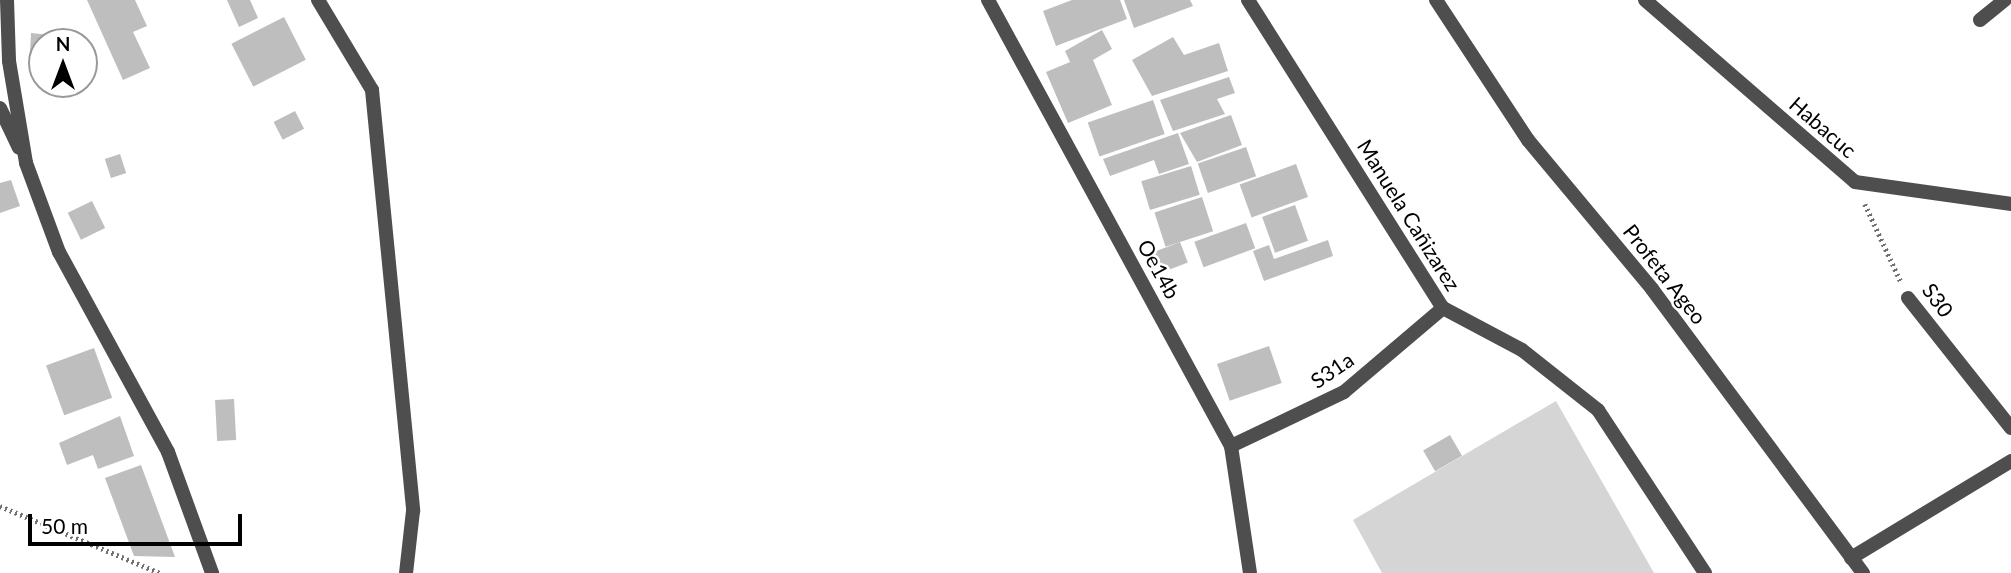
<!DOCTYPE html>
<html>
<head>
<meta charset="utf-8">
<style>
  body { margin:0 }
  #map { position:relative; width:2011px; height:573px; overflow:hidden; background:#fff; font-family:Lato,sans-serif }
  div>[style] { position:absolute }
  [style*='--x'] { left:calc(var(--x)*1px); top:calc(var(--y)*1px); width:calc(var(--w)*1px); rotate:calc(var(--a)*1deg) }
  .green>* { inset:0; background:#d5d5d5 }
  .building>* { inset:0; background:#bebebe; transform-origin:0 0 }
  .path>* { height:4.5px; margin-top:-2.25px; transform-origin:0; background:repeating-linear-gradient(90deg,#707070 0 2px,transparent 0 5.5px) }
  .street>* { height:14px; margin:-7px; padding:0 7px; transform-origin:7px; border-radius:7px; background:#4e4e4e }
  span { translate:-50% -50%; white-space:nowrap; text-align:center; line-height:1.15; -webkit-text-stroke:5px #fff; paint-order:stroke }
  .street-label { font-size:21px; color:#000 }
  .north { position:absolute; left:28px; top:28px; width:70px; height:70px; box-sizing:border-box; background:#fff; border:2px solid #999; border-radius:50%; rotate:0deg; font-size:19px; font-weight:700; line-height:28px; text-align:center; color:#000 }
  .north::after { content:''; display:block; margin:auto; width:24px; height:32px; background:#000; clip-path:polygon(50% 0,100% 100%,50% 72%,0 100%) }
  .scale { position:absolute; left:28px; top:514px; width:214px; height:32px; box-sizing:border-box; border:4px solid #000; border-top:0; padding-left:9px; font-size:21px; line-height:24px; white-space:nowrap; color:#000; -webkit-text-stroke:5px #fff; paint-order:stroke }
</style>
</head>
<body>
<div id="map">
  <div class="green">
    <i style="clip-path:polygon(1556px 401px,1654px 573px,1382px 573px,1353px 520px)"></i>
  </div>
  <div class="building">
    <i style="clip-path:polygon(87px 0,135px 0,147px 26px,133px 32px,150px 68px,123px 80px)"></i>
    <i style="clip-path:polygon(227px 0,250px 0,258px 18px,239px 27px)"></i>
    <i style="clip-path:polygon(1072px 0,1120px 0,1127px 19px,1056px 46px,1043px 11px)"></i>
    <i style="clip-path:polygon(1124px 0,1190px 0,1193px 6px,1134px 28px)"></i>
    <i style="left:284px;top:17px;width:48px;height:59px;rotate:63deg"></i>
    <i style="clip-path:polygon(1102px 30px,1112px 49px,1093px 60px,1112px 105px,1068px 123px,1046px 72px,1070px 62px,1065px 51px)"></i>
    <i style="clip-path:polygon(31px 33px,50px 35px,42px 54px,30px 53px)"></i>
    <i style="clip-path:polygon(1173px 37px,1184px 55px,1219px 43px,1228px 71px,1152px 96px,1132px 60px)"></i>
    <i style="clip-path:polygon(1229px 77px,1235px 93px,1217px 99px,1225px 114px,1173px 131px,1160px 100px)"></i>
    <i style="left:1153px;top:100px;width:36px;height:69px;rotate:71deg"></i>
    <i style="left:295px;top:111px;width:20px;height:24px;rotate:63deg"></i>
    <i style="clip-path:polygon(1231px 115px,1242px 145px,1197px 162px,1180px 133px)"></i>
    <i style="clip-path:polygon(1178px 133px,1189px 164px,1159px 174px,1154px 160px,1110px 176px,1103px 159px)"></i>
    <i style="left:1246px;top:147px;width:31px;height:51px;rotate:71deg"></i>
    <i style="left:120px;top:154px;width:20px;height:16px;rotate:72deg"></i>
    <i style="left:1296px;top:164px;width:35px;height:60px;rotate:70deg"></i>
    <i style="left:1191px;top:166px;width:30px;height:52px;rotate:73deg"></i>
    <i style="clip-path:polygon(11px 180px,20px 206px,0 213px,0 183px)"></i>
    <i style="left:1202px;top:197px;width:36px;height:50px;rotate:72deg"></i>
    <i style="left:92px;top:201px;width:30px;height:27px;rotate:64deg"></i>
    <i style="left:1295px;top:205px;width:38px;height:35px;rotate:70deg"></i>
    <i style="left:1246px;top:223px;width:27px;height:55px;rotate:70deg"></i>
    <i style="clip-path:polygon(1328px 240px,1333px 256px,1264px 281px,1253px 251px,1269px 245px,1274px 259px)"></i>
    <i style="left:1180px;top:242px;width:22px;height:28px;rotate:69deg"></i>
    <i style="left:1269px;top:346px;width:39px;height:55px;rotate:71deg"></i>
    <i style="left:94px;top:348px;width:53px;height:51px;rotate:70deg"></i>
    <i style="left:234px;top:399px;width:41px;height:19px;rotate:87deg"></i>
    <i style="clip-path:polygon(120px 416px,134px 456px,98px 469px,93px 455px,67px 465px,59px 443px)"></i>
    <i style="left:1450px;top:435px;width:24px;height:31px;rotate:60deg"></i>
    <i style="clip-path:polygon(141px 465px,175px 557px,134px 556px,105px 478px)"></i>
  </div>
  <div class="path">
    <i style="--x:1865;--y:204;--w:86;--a:65.2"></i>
    <i style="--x:0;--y:506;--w:173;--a:22.7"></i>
  </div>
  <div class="street">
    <i style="--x:7;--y:0;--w:61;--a:88.1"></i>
    <i style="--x:9;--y:61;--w:103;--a:80.5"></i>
    <i style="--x:26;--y:163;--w:95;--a:69.7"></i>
    <i style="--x:59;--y:252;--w:228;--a:61.4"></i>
    <i style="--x:168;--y:452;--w:129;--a:70"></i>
    <i style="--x:318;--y:0;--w:105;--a:59"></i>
    <i style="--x:372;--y:90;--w:423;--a:84.4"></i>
    <i style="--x:413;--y:511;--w:62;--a:96.4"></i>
    <i style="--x:988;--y:0;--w:508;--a:61.42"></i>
    <i style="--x:1231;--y:446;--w:128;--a:81.5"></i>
    <i style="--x:1248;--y:0;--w:365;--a:57.7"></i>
    <i style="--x:1443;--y:308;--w:89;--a:28"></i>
    <i style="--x:1522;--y:350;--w:97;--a:38.3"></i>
    <i style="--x:1598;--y:410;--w:195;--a:56.7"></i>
    <i style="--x:1436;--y:0;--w:168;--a:56.7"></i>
    <i style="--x:1528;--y:140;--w:194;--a:50.2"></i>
    <i style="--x:1652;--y:289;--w:354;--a:53.4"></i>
    <i style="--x:1645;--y:0;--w:278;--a:40.9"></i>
    <i style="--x:1855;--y:182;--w:158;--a:8"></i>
    <i style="--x:1980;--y:20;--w:32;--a:-39"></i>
    <i style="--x:0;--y:108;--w:44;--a:64.6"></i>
    <i style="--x:1908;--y:298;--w:166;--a:51.6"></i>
    <i style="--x:1231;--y:446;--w:125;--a:-25.5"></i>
    <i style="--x:1344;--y:392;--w:130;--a:-40.3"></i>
    <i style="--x:1851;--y:558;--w:187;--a:-31.2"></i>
  </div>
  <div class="street-label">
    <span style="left:1823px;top:127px;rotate:41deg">Habacuc</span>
    <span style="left:1409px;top:215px;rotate:58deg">Manuela Cañizarez</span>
    <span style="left:1159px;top:269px;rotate:61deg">Oe14b</span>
    <span style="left:1665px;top:274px;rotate:52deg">Profeta Ageo</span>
    <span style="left:1938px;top:300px;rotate:54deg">S30</span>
    <span style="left:1332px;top:370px;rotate:-34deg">S31a</span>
  </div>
  <div class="north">N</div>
  <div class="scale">50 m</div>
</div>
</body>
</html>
